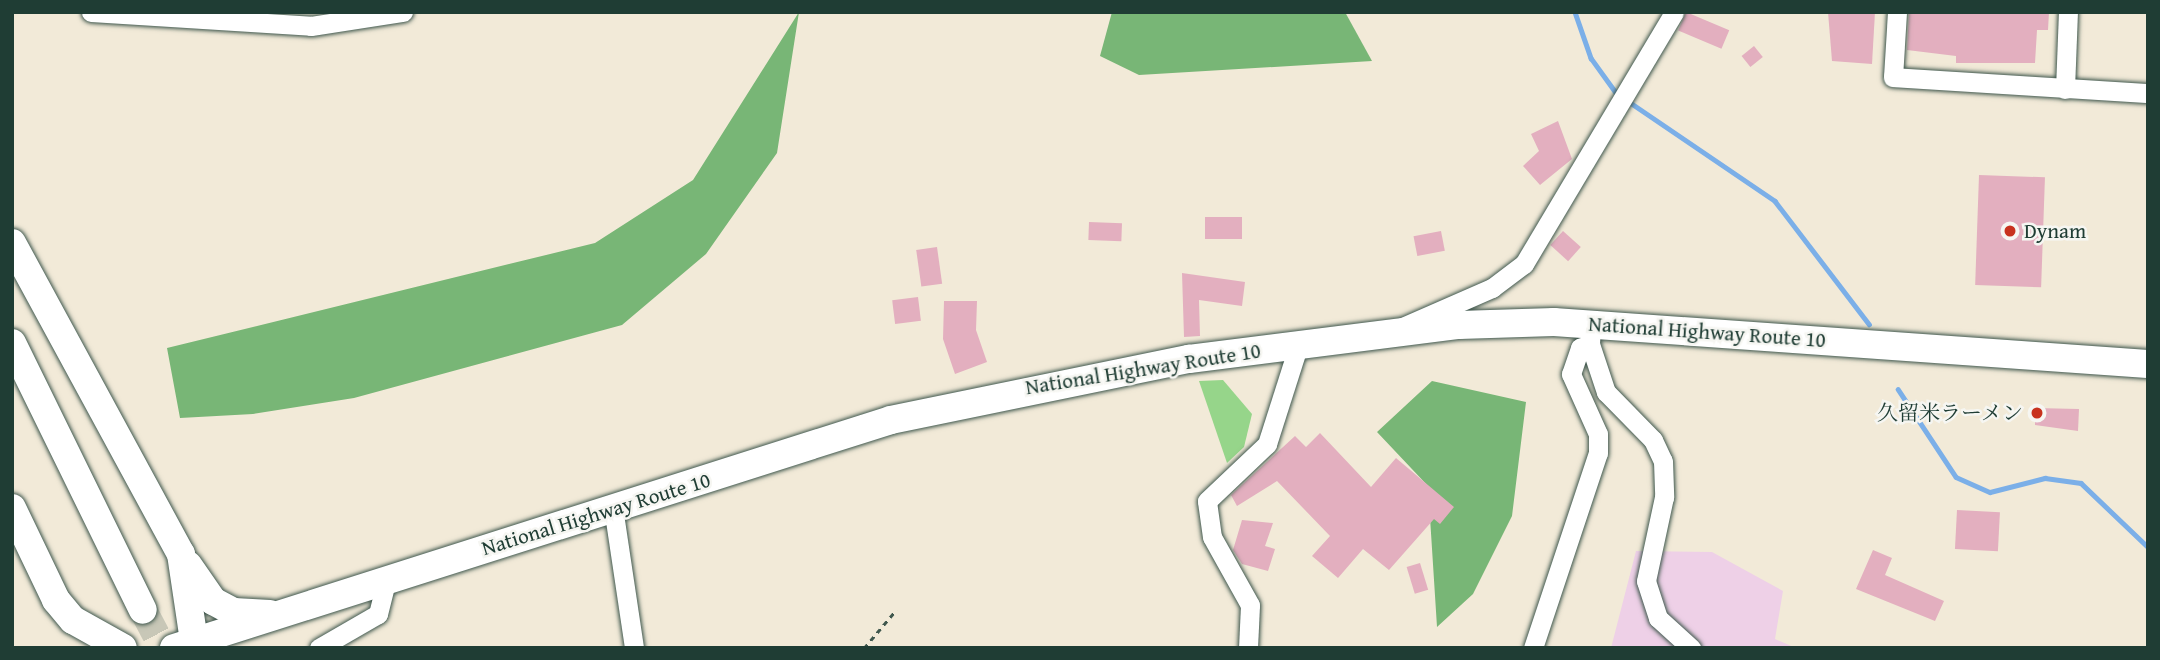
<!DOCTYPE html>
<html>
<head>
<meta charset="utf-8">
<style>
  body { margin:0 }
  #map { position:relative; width:2160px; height:660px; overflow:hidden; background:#f2ead8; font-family:"Gentium Book Plus","Noto Serif JP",serif }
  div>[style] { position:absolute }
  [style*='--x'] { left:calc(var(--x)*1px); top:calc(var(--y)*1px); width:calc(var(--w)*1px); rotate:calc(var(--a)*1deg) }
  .built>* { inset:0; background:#eed0e7 }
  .green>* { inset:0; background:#96d58a }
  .forest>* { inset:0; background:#78b676 }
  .stream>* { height:4.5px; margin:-2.25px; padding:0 2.25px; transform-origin:2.25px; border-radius:2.25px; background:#7bafe8 }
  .building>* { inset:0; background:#e3afbf; transform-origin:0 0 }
  .highway-tunnel>* { height:28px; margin-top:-14px; transform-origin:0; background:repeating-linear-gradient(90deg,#c8c7b7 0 28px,transparent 0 42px) }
  .path>* { height:2.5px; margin-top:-1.25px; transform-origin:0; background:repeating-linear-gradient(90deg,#3f574d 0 5px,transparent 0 10px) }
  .roads { filter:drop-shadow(0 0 2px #3f574d) drop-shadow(0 0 2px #3f574d) }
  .minor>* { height:19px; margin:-9.5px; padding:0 9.5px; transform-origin:9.5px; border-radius:9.5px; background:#fff }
  .highway>* { height:28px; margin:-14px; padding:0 14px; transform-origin:14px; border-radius:14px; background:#fff }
  .dots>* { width:19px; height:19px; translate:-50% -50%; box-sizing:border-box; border:4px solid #f6f6f2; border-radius:50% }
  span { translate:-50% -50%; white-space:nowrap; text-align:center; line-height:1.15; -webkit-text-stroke:5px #f6f6f2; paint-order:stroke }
  .poi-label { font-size:21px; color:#1f3d34 }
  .left { translate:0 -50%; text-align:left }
  .right { translate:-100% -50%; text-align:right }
  .street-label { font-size:21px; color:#1f3d34 }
  .frame { position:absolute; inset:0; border:14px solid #1f3d34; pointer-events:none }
</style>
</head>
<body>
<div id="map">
  <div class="built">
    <i style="clip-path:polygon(1636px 551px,1712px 552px,1783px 591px,1775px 639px,1796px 648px,1611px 648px)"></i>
  </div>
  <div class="green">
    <i style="clip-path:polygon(1223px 380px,1252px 414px,1244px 447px,1227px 463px,1199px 381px)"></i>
  </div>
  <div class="forest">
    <i style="clip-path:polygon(799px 12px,777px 153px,706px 254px,622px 325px,354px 398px,253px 414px,180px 418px,167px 348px,595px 243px,693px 180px)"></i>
    <i style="clip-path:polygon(1112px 12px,1345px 12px,1372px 61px,1139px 75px,1100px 56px)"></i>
    <i style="clip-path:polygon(1432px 381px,1526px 402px,1512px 516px,1473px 594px,1437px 627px,1428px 486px,1377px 432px)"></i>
  </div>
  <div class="stream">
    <i style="--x:1575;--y:12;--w:49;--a:70.8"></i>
    <i style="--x:1591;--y:58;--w:44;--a:54.2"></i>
    <i style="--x:1628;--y:101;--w:178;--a:34.2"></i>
    <i style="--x:1775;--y:201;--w:155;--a:52.6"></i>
    <i style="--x:1898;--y:389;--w:105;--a:56.6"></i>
    <i style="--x:1956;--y:477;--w:37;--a:24"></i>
    <i style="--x:1990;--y:492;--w:57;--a:-14.3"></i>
    <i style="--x:2045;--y:478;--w:36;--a:8"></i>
    <i style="--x:2081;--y:483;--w:93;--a:43.7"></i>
  </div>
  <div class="building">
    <i style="left:1686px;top:12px;width:47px;height:20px;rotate:23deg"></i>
    <i style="clip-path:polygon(1828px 12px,1875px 12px,1872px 64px,1832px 61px)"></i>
    <i style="clip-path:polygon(1909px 12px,2049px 12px,2048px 30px,2037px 30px,2035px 63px,1956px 63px,1956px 56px,1907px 50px)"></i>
    <i style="left:1754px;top:46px;width:14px;height:16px;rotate:51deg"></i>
    <i style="clip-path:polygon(1558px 121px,1572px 159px,1540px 185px,1523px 166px,1539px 151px,1531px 134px)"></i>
    <i style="left:1979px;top:175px;width:66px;height:110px;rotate:2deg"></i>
    <i style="left:1205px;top:217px;width:37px;height:22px"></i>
    <i style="left:1089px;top:222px;width:33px;height:18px;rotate:2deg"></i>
    <i style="left:1441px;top:231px;width:20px;height:28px;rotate:79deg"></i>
    <i style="left:1563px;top:231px;width:24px;height:19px;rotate:42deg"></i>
    <i style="left:937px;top:247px;width:37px;height:21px;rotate:82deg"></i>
    <i style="clip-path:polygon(1182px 273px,1245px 282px,1242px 306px,1199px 300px,1200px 336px,1184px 337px)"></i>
    <i style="left:918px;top:297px;width:24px;height:26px;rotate:83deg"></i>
    <i style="clip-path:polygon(944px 301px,977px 301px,976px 330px,987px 362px,955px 374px,943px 339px)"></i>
    <i style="clip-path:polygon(2035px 408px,2079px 409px,2078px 431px,2035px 425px)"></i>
    <i style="clip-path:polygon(1320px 433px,1371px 487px,1396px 458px,1454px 507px,1440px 524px,1434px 519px,1389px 570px,1363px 549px,1338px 578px,1312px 556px,1330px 536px,1277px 481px,1237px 506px,1231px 495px,1295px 436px,1306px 447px)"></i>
    <i style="left:1957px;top:510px;width:43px;height:39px;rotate:3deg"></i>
    <i style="clip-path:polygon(1242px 520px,1273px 523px,1265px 546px,1275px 549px,1268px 571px,1242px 564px,1233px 550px)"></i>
    <i style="clip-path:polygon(1873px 550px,1892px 558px,1885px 575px,1944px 601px,1935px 621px,1856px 589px)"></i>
    <i style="left:1420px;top:563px;width:28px;height:14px;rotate:73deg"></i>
  </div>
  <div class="highway-tunnel">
    <i style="--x:143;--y:610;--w:43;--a:62.2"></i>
  </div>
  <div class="path">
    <i style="--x:864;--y:648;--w:50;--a:-49.9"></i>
  </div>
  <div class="roads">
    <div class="minor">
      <i style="--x:91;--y:12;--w:220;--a:3.6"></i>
      <i style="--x:311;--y:26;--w:93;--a:-8.7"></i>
      <i style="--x:1897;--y:12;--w:65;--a:93.5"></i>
      <i style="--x:1893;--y:77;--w:256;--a:3.6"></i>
      <i style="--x:2065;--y:89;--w:77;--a:-87.8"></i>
      <i style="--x:1398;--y:329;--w:103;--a:-23.6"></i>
      <i style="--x:1492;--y:288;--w:40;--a:-37"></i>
      <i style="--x:1524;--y:264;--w:293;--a:-59.2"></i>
      <i style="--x:1590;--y:344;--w:51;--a:71.6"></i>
      <i style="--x:1606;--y:392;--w:67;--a:45.6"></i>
      <i style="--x:1653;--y:440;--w:23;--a:65"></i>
      <i style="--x:1663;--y:461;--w:36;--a:88"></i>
      <i style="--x:1664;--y:497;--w:86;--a:102.1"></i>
      <i style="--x:1646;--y:581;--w:39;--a:72"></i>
      <i style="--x:1658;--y:618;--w:45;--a:42.3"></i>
      <i style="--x:613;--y:507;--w:143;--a:81.5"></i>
      <i style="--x:319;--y:648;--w:68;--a:-30"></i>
      <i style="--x:378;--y:614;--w:33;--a:-76"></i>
      <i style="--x:1248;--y:648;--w:43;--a:-87.3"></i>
      <i style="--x:1250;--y:605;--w:78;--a:-119.2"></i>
      <i style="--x:1212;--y:537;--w:36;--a:-98"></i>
      <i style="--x:1207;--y:501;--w:83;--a:-43.5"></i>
      <i style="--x:1267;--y:444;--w:105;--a:-72.3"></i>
      <i style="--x:1533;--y:648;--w:206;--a:-71.6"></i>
      <i style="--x:1598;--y:453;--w:19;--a:-90"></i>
      <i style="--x:1598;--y:434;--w:66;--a:-114.2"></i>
      <i style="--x:1571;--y:374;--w:28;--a:-71"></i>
      <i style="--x:1580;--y:348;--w:11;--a:-22"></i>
      <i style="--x:1590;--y:344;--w:21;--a:-87"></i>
    </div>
    <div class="highway">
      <i style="--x:12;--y:243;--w:354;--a:61.5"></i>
      <i style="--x:181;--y:554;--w:95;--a:81.5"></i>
      <i style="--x:12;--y:343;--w:297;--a:63.9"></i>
      <i style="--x:12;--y:508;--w:102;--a:64.4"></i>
      <i style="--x:56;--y:600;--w:26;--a:50"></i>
      <i style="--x:73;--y:620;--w:57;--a:29.2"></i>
      <i style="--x:188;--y:565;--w:44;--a:55.2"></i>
      <i style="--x:213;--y:601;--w:24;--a:28"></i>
      <i style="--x:234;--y:612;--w:36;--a:3"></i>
      <i style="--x:174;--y:648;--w:752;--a:-17.64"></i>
      <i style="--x:891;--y:420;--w:304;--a:-11.6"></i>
      <i style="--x:1189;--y:359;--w:272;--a:-7.2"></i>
      <i style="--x:1459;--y:325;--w:95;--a:-1.8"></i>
      <i style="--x:1554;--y:322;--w:595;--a:4.04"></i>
    </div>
  </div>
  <div class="dots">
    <i style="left:2010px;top:231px;background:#c8321e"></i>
    <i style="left:2037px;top:413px;background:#c8321e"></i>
  </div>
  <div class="poi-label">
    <span class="left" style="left:2024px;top:231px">Dynam</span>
    <span class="right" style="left:2023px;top:413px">久留米ラーメン</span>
  </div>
  <div class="street-label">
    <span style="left:1707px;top:332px;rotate:4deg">National Highway Route 10</span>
    <span style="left:1143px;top:369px;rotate:-9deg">National Highway Route 10</span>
    <span style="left:596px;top:514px;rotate:-17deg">National Highway Route 10</span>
  </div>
  <div class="frame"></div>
</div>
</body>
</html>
